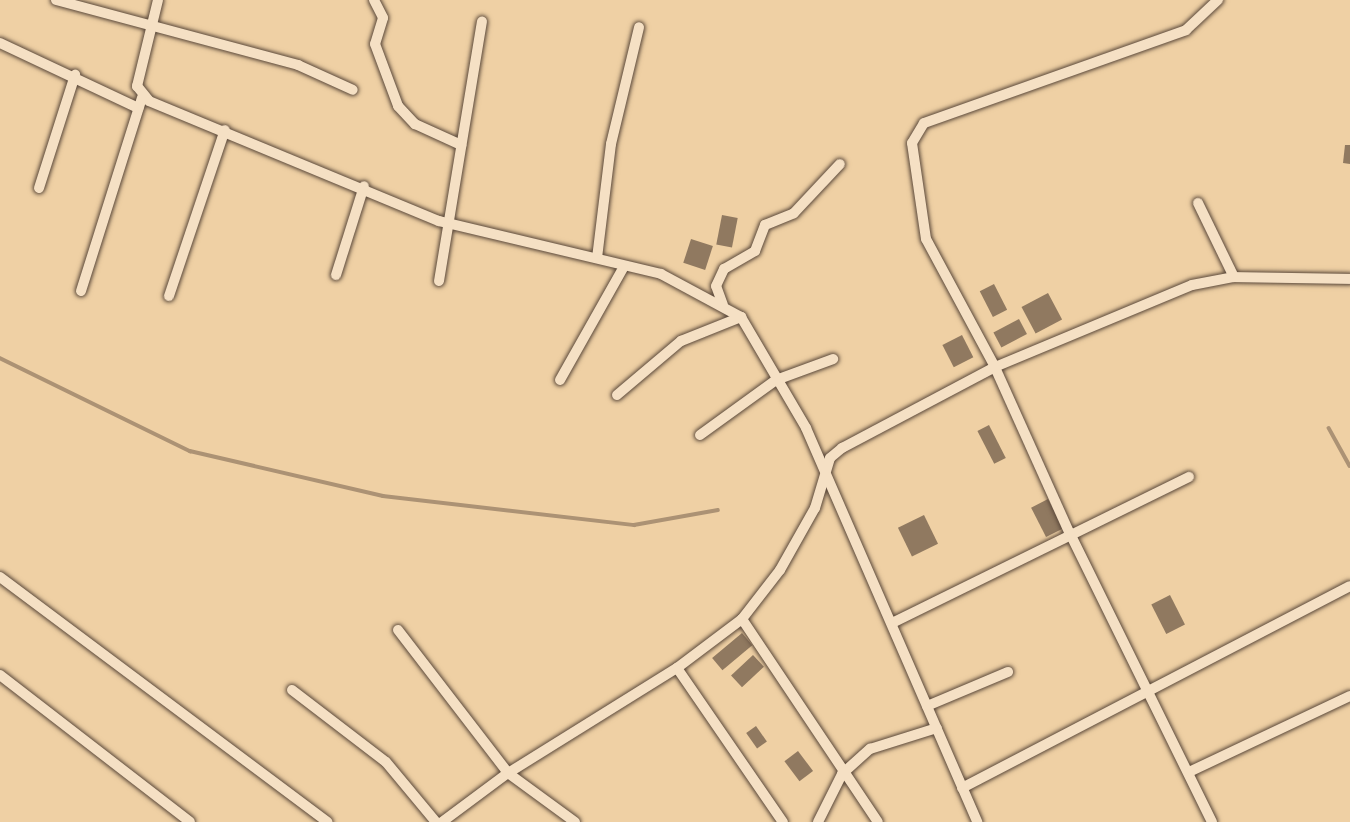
<!DOCTYPE html>
<html>
<head>
<meta charset="utf-8">
<style>
  body { margin:0 }
  #map { position:relative; width:1350px; height:822px; overflow:hidden; background:#efd0a4; font-family:"Libre Caslon Text",serif }
  div>[style] { position:absolute }
  [style*='--x'] { left:calc(var(--x)*1px); top:calc(var(--y)*1px); width:calc(var(--w)*1px); rotate:calc(var(--a)*1deg) }
  .stream>* { height:3.5px; margin:-1.75px; padding:0 1.75px; transform-origin:1.75px; border-radius:1.75px; background:#ac9274 }
  .building>* { inset:0; background:#907960; transform-origin:0 0 }
  .roads { filter:drop-shadow(0 0 2px #5a483a) drop-shadow(0 0 2px #5a483a) }
  .minor>* { height:10px; margin:-5px; padding:0 5px; transform-origin:5px; border-radius:5px; background:#f5e0c4 }
  span { translate:-50% -50%; white-space:nowrap; text-align:center; line-height:1.15; -webkit-text-stroke:6px #f5e0c4; paint-order:stroke }
</style>
</head>
<body>
<div id="map">
  <div class="stream">
    <i style="--x:0;--y:358;--w:212;--a:26.1"></i>
    <i style="--x:190;--y:451;--w:198;--a:13.1"></i>
    <i style="--x:383;--y:496;--w:253;--a:6.6"></i>
    <i style="--x:634;--y:525;--w:85;--a:-10.1"></i>
    <i style="--x:1329;--y:428;--w:43;--a:61.1"></i>
  </div>
  <div class="building">
    <i style="clip-path:polygon(1345px 145px,1350px 145px,1350px 164px,1343px 163px)"></i>
    <i style="left:722px;top:215px;width:16px;height:30px;rotate:11deg"></i>
    <i style="left:691px;top:239px;width:23px;height:25px;rotate:18deg"></i>
    <i style="left:994px;top:284px;width:29px;height:16px;rotate:63deg"></i>
    <i style="left:1048px;top:293px;width:30px;height:30px;rotate:62deg"></i>
    <i style="left:1019px;top:319px;width:17px;height:29px;rotate:62deg"></i>
    <i style="left:962px;top:335px;width:25px;height:22px;rotate:63deg"></i>
    <i style="left:989px;top:425px;width:37px;height:13px;rotate:63deg"></i>
    <i style="left:1048px;top:499px;width:33px;height:19px;rotate:63deg"></i>
    <i style="left:924px;top:515px;width:32px;height:29px;rotate:64deg"></i>
    <i style="left:1170px;top:595px;width:33px;height:21px;rotate:63deg"></i>
    <i style="left:742px;top:633px;width:16px;height:39px;rotate:50deg"></i>
    <i style="left:753px;top:655px;width:16px;height:30px;rotate:47deg"></i>
    <i style="left:756px;top:726px;width:19px;height:12px;rotate:55deg"></i>
    <i style="left:798px;top:751px;width:25px;height:17px;rotate:53deg"></i>
  </div>
  <div class="roads">
    <div class="minor">
      <i style="--x:56;--y:0;--w:251;--a:15"></i>
      <i style="--x:298;--y:65;--w:60;--a:24.4"></i>
      <i style="--x:158;--y:0;--w:89;--a:103.7"></i>
      <i style="--x:137;--y:86;--w:19;--a:51"></i>
      <i style="--x:149;--y:101;--w:314;--a:22.5"></i>
      <i style="--x:439;--y:221;--w:228;--a:13.4"></i>
      <i style="--x:661;--y:274;--w:91;--a:28.3"></i>
      <i style="--x:741;--y:317;--w:129;--a:59.6"></i>
      <i style="--x:806;--y:428;--w:430;--a:66.5"></i>
      <i style="--x:374;--y:0;--w:20;--a:63"></i>
      <i style="--x:383;--y:18;--w:27;--a:107"></i>
      <i style="--x:375;--y:44;--w:66;--a:69.6"></i>
      <i style="--x:398;--y:106;--w:25;--a:47"></i>
      <i style="--x:415;--y:124;--w:51;--a:24.5"></i>
      <i style="--x:0;--y:43;--w:153;--a:25.2"></i>
      <i style="--x:39;--y:188;--w:119;--a:-72.3"></i>
      <i style="--x:1198;--y:203;--w:82;--a:64.1"></i>
      <i style="--x:597;--y:258;--w:115;--a:-83"></i>
      <i style="--x:611;--y:144;--w:120;--a:-76.5"></i>
      <i style="--x:336;--y:275;--w:93;--a:-72.5"></i>
      <i style="--x:439;--y:281;--w:263;--a:-80.6"></i>
      <i style="--x:81;--y:291;--w:203;--a:-72.5"></i>
      <i style="--x:169;--y:296;--w:175;--a:-71.4"></i>
      <i style="--x:723;--y:305;--w:20;--a:-110"></i>
      <i style="--x:716;--y:286;--w:19;--a:-65"></i>
      <i style="--x:724;--y:269;--w:36;--a:-30"></i>
      <i style="--x:755;--y:251;--w:28;--a:-69"></i>
      <i style="--x:765;--y:225;--w:31;--a:-22"></i>
      <i style="--x:794;--y:213;--w:67;--a:-46.8"></i>
      <i style="--x:560;--y:380;--w:129;--a:-60.6"></i>
      <i style="--x:617;--y:395;--w:84;--a:-40.2"></i>
      <i style="--x:681;--y:341;--w:65;--a:-21.8"></i>
      <i style="--x:700;--y:435;--w:94;--a:-35.9"></i>
      <i style="--x:776;--y:380;--w:61;--a:-20.2"></i>
      <i style="--x:0;--y:577;--w:409;--a:36.8"></i>
      <i style="--x:742;--y:619;--w:244;--a:56.2"></i>
      <i style="--x:892;--y:623;--w:331;--a:-26.2"></i>
      <i style="--x:398;--y:630;--w:180;--a:52.4"></i>
      <i style="--x:508;--y:773;--w:83;--a:36.2"></i>
      <i style="--x:677;--y:668;--w:187;--a:55.5"></i>
      <i style="--x:0;--y:675;--w:240;--a:37.7"></i>
      <i style="--x:292;--y:690;--w:118;--a:37.5"></i>
      <i style="--x:386;--y:762;--w:78;--a:50.2"></i>
      <i style="--x:927;--y:706;--w:88;--a:-22.8"></i>
      <i style="--x:1189;--y:772;--w:178;--a:-25.3"></i>
      <i style="--x:962;--y:788;--w:437;--a:-27.5"></i>
      <i style="--x:442;--y:822;--w:82;--a:-36.6"></i>
      <i style="--x:508;--y:773;--w:199;--a:-31.9"></i>
      <i style="--x:677;--y:668;--w:81;--a:-37"></i>
      <i style="--x:742;--y:619;--w:62;--a:-52.2"></i>
      <i style="--x:780;--y:570;--w:71;--a:-60.6"></i>
      <i style="--x:815;--y:508;--w:52;--a:-73.3"></i>
      <i style="--x:830;--y:458;--w:16;--a:-40"></i>
      <i style="--x:842;--y:448;--w:173;--a:-27.9"></i>
      <i style="--x:995;--y:367;--w:213;--a:-22.6"></i>
      <i style="--x:1192;--y:285;--w:43;--a:-10.8"></i>
      <i style="--x:1234;--y:277;--w:116;--a:1"></i>
      <i style="--x:818;--y:822;--w:54;--a:-63.4"></i>
      <i style="--x:842;--y:774;--w:38;--a:-42"></i>
      <i style="--x:870;--y:749;--w:70;--a:-17.4"></i>
      <i style="--x:1212;--y:822;--w:323;--a:-116.2"></i>
      <i style="--x:1069;--y:532;--w:181;--a:-114.2"></i>
      <i style="--x:995;--y:367;--w:145;--a:-118.3"></i>
      <i style="--x:926;--y:239;--w:97;--a:-98.3"></i>
      <i style="--x:912;--y:143;--w:23;--a:-59"></i>
      <i style="--x:924;--y:123;--w:278;--a:-19.5"></i>
      <i style="--x:1186;--y:30;--w:44;--a:-43.2"></i>
    </div>
  </div>
</div>
</body>
</html>
